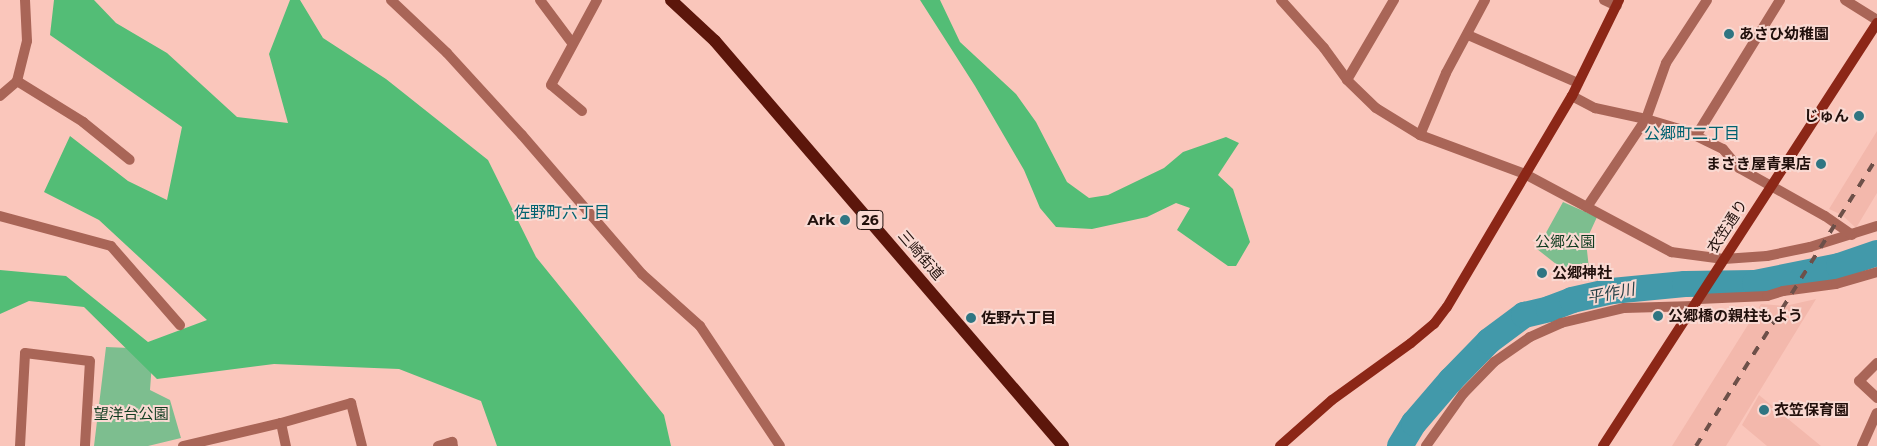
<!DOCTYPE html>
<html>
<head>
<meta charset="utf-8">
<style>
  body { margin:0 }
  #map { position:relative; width:1877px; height:446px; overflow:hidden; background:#fac6bb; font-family:Montserrat,"Noto Sans JP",sans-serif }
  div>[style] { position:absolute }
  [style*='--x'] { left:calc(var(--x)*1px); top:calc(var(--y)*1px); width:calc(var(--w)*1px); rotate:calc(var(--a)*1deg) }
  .built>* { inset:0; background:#f3b8ac }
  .green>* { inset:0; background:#7dbe8f }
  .forest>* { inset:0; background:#53bd76 }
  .river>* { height:26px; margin:-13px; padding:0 13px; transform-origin:13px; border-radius:13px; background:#4299aa }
  .street>* { height:10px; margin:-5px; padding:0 5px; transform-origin:5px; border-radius:5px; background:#a96557 }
  .secondary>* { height:10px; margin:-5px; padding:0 5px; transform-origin:5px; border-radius:5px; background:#8c2717 }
  .primary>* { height:12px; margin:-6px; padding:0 6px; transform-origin:6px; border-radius:6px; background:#5c160b }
  .rail>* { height:4px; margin-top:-2px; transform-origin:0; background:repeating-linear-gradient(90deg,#6d5049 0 9px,transparent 0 18px) }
  .dots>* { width:14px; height:14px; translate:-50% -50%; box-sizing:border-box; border:2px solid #f9d9d2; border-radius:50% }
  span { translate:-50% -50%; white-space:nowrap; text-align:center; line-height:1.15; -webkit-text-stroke:4px #f9d9d2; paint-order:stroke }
  .shield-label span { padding:1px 4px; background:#f9d9d2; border:1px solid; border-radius:4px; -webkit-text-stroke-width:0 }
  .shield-label { font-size:14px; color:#21100c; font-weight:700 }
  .poi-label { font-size:15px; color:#21100c; font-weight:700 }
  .left { translate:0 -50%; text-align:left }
  .right { translate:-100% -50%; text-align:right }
  .street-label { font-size:15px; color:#21100c }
  .park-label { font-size:15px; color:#103c20 }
  .neighbourhood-label { font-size:16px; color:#006270 }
  .water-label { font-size:16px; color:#274248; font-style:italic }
</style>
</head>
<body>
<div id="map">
  <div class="built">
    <i style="clip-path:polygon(1877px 131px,1877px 193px,1856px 228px,1842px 215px,1829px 209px)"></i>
    <i style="clip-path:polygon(1816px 299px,1726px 446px,1672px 446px,1761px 304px,1785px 306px)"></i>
    <i style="clip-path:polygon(1759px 395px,1821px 446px,1767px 446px,1742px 425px)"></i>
  </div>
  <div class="green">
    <i style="clip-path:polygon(1563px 202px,1597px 217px,1586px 241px,1589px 269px,1559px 277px,1556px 264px,1537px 249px)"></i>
    <i style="clip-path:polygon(106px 347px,153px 349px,150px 390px,170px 400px,181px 438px,148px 446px,94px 446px)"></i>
  </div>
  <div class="forest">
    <i style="clip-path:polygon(54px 0,94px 0,116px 23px,167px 53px,237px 117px,288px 123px,269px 54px,290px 0,300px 0,323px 38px,386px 79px,488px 160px,536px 257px,664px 415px,671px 446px,497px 446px,481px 401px,399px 369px,274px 364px,157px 379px,84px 307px,29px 301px,0 314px,0 270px,66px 276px,148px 342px,207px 320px,99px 220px,44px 192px,70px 136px,128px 181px,167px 200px,182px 127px,50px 35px)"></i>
    <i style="clip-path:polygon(920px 0,940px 0,960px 42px,1016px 94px,1036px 122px,1067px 182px,1089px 198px,1108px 195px,1164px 168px,1183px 152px,1226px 137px,1239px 143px,1218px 175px,1233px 189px,1250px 242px,1236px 266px,1228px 266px,1177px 230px,1190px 208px,1176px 203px,1147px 217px,1092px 229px,1056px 227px,1040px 208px,1024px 170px,975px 86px)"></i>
  </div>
  <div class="river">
    <i style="--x:1400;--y:446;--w:27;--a:-59"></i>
    <i style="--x:1414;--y:423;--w:57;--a:-49.3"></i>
    <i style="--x:1451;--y:380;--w:54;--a:-45.7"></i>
    <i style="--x:1489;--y:341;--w:44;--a:-36.6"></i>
    <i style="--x:1524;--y:315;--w:26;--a:-13"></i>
    <i style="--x:1549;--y:309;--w:25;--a:-21"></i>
    <i style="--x:1572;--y:300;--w:41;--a:-12.7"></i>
    <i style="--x:1612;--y:291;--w:73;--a:-5.5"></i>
    <i style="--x:1685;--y:284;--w:70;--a:-0.8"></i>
    <i style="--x:1755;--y:283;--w:86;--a:-11.4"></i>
    <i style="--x:1839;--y:266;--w:40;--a:-18.9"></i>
  </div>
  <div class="street">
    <i style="--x:391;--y:0;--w:77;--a:43.4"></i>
    <i style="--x:447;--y:53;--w:111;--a:47.6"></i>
    <i style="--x:522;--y:135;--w:184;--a:49.2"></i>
    <i style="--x:642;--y:274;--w:78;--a:41.9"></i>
    <i style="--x:700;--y:326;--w:144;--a:56.3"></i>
    <i style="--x:540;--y:0;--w:54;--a:53.3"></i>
    <i style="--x:1281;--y:0;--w:64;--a:48.1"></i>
    <i style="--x:1324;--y:48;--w:39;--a:54"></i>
    <i style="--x:1347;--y:80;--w:40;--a:44"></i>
    <i style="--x:1376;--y:108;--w:52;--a:31.5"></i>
    <i style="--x:1420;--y:135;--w:112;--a:20.4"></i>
    <i style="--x:1525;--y:174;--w:166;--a:28.1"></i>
    <i style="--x:1671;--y:252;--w:53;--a:7.5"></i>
    <i style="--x:1724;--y:259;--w:43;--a:-4"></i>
    <i style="--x:1767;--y:256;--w:44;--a:-11.8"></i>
    <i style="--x:1810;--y:247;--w:70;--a:-17.4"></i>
    <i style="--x:1604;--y:0;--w:14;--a:25"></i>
    <i style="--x:1845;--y:0;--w:38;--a:32"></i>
    <i style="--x:1468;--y:35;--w:120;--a:23.6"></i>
    <i style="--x:1347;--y:80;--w:93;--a:-59.6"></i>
    <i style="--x:17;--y:81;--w:78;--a:31.8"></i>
    <i style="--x:83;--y:122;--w:60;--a:39"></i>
    <i style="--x:0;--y:96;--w:23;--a:-41"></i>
    <i style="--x:17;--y:81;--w:41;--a:-76"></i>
    <i style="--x:27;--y:41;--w:41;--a:-92.8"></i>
    <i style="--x:1572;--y:96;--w:26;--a:28"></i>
    <i style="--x:1595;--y:108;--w:52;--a:12.2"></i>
    <i style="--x:1646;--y:119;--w:42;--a:16.7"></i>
    <i style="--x:1686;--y:131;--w:41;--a:25.9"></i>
    <i style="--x:1723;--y:149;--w:25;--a:50"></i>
    <i style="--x:1739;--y:168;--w:98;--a:29.2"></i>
    <i style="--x:1825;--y:216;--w:33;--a:35"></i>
    <i style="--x:582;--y:111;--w:40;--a:-140"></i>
    <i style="--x:551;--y:85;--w:97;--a:-61.6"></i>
    <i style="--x:1420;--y:135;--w:67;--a:-67.2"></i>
    <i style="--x:1446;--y:73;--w:83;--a:-61.9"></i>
    <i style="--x:1696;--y:136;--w:160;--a:-58.3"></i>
    <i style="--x:1587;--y:207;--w:106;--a:-56.2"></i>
    <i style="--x:1646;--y:119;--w:59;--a:-70.3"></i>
    <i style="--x:1666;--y:63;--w:75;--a:-56.9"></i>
    <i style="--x:0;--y:216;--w:115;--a:15.1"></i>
    <i style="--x:111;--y:246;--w:105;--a:48.9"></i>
    <i style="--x:1699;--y:299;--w:68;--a:-2.5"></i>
    <i style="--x:1767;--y:296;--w:17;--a:-17"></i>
    <i style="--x:1783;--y:291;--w:53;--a:-7.5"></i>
    <i style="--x:1836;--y:284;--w:43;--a:-16.3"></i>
    <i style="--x:1877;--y:363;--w:25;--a:135"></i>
    <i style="--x:1859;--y:381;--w:25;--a:43"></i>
    <i style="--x:281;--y:423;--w:24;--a:78"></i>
    <i style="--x:20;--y:446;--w:93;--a:-86.9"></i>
    <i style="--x:25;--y:353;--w:65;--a:7"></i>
    <i style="--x:90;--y:361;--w:85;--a:93.4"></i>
    <i style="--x:183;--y:446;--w:101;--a:-13.2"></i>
    <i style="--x:281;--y:423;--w:73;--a:-15.9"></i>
    <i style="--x:351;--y:403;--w:44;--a:75.7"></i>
    <i style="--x:438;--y:446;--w:15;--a:-16"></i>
    <i style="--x:452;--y:442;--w:4;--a:76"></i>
    <i style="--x:1426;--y:446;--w:64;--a:-54.6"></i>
    <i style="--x:1463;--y:394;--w:45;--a:-45.9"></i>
    <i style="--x:1494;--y:362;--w:44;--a:-34.8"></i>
    <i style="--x:1530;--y:337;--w:34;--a:-24"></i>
    <i style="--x:1561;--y:323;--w:65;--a:-13.4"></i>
    <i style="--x:1624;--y:308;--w:71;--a:-1.6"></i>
    <i style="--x:1862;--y:446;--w:36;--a:-66"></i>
  </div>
  <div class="secondary">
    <i style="--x:1280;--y:446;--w:69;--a:-41.5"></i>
    <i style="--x:1332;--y:400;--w:97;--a:-35.8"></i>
    <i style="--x:1411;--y:343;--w:30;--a:-40"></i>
    <i style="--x:1434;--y:324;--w:21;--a:-53"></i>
    <i style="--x:1447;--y:307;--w:245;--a:-59.4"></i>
    <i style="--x:1572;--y:96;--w:107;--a:-63.9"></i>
    <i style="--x:1603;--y:446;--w:504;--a:-57.07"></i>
  </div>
  <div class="primary">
    <i style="--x:671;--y:0;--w:60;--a:43"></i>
    <i style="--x:715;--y:41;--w:534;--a:49.33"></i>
  </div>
  <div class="rail">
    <i style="--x:1696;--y:446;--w:341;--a:-57.9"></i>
  </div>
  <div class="dots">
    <i style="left:1729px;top:34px;background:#2f7582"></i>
    <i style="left:1859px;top:116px;background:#2f7582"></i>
    <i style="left:1821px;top:164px;background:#2f7582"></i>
    <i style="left:845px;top:220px;background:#2f7582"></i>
    <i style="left:1542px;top:273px;background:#2f7582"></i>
    <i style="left:1658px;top:316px;background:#2f7582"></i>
    <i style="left:971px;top:318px;background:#2f7582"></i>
    <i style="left:1764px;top:410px;background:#2f7582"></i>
  </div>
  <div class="shield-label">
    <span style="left:870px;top:220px">26</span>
  </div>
  <div class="poi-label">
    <span class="left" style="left:1739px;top:34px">あさひ幼稚園</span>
    <span class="right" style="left:1849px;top:116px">じゅん</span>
    <span class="right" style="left:1811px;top:164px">まさき屋青果店</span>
    <span class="right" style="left:835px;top:220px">Ark</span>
    <span class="left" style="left:1552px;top:273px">公郷神社</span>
    <span class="left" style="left:1668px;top:316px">公郷橋の親柱もよう</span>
    <span class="left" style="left:981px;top:318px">佐野六丁目</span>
    <span class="left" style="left:1774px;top:410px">衣笠保育園</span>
  </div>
  <div class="street-label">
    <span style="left:1727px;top:226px;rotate:-57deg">衣笠通り</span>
    <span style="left:921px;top:255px;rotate:49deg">三崎街道</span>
  </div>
  <div class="park-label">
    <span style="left:1565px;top:242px">公郷公園</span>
    <span style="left:131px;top:414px">望洋台公園</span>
  </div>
  <div class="neighbourhood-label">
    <span style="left:1692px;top:134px">公郷町二丁目</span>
    <span style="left:562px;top:213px">佐野町六丁目</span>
  </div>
  <div class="water-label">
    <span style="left:1611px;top:294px;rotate:-11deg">平作川</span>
  </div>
</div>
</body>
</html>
